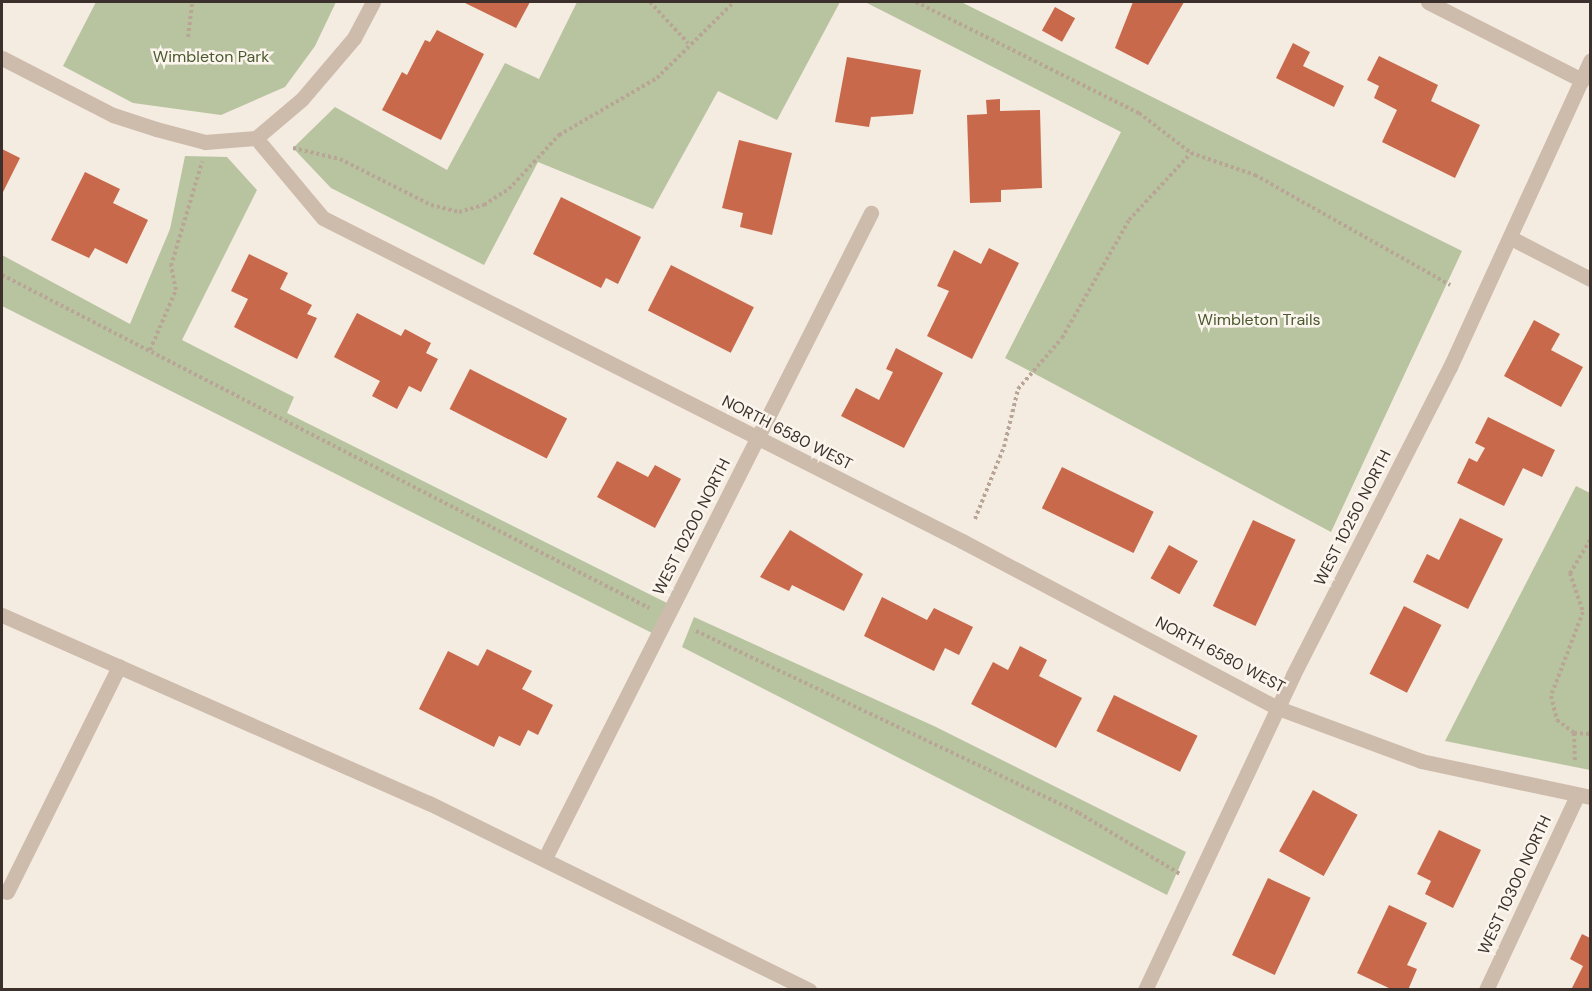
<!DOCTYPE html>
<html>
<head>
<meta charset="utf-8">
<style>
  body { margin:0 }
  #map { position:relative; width:1592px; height:991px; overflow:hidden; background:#f4ebe1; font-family:"DM Sans",sans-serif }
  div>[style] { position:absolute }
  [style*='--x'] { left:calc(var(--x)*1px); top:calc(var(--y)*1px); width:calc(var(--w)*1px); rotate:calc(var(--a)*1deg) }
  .green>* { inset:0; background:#b8c4a0 }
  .building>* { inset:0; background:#c8694b; transform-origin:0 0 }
  .path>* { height:4px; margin-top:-2px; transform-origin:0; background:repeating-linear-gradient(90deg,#b9a596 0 3px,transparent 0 6px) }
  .minor>* { height:15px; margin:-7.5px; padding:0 7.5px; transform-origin:7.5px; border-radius:7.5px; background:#cdbbac }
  span { translate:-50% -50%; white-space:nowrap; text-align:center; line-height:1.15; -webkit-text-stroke:5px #fbf5ee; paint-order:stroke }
  .park-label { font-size:16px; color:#4a5a2e }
  .street-label { font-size:16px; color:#3b302b }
  .frame { position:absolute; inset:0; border:3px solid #3b302b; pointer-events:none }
</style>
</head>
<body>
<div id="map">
  <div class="green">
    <i style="clip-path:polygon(96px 2px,336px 2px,315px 46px,285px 87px,221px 115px,133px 103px,63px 66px)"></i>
    <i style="clip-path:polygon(577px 2px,840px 2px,777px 120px,718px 91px,653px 209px,538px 162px,484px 265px,331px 188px,293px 148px,335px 107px,447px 170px,505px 63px,539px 79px)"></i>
    <i style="clip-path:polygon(865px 2px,961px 2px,1462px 251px,1331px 532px,1005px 358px,1121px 132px)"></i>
    <i style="clip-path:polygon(185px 156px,227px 157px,257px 190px,182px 340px,294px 397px,287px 413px,667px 603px,652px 633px,2px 306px,2px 255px,130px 324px,170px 229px)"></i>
    <i style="clip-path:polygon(1576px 486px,1590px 493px,1590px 770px,1445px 741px)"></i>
    <i style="clip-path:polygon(694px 617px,936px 727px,1186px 852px,1167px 895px,682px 647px)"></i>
  </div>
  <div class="building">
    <i style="clip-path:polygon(463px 2px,530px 2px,516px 28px)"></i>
    <i style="clip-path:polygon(1133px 2px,1184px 2px,1148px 65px,1115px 48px)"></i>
    <i style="left:1055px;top:7px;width:23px;height:27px;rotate:29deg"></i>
    <i style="clip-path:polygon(437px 30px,484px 54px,441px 140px,382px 110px,402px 72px,407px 75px,425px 40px,430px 42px)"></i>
    <i style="clip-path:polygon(1293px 43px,1310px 52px,1303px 66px,1344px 86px,1334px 107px,1276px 78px)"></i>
    <i style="clip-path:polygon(1379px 56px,1438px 85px,1431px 101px,1480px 125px,1455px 178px,1382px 142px,1397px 110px,1374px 98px,1379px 86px,1367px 80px)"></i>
    <i style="clip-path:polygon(847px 57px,921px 70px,913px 114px,871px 117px,869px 127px,835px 122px)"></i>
    <i style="clip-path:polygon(1000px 99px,1000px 111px,1040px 110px,1042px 188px,1001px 190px,1001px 202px,970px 203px,967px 115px,987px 114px,986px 100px)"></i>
    <i style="clip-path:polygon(739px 140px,792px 153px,772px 235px,740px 227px,743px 213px,722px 208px)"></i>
    <i style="clip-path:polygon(2px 149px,20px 158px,2px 194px)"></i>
    <i style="clip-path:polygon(85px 172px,120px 189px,113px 203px,148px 220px,127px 264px,95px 248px,89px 258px,51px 240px)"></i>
    <i style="clip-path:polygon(561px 197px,641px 237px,618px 284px,606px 278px,601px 288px,533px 254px)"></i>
    <i style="clip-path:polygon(989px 248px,1019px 263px,972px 359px,927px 336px,949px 291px,937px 286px,954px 250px,981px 264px)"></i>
    <i style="clip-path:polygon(249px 254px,288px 273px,280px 289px,312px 305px,307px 314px,317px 318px,297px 359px,234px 327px,248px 299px,231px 291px)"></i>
    <i style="left:671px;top:265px;width:93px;height:51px;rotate:27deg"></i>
    <i style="clip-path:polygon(357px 313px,401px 336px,405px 329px,431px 343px,426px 353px,438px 359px,421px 392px,409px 386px,397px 409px,372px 396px,380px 381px,334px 357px)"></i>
    <i style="clip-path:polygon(1534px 320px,1560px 334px,1551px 350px,1583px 367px,1561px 407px,1504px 376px)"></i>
    <i style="clip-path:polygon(896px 348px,943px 373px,904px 448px,841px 416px,856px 388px,879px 400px,893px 372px,886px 369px)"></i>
    <i style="left:470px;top:369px;width:109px;height:45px;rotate:27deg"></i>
    <i style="clip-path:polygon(1488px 417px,1555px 450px,1542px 477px,1523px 468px,1504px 506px,1457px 483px,1469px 458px,1477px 462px,1485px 448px,1475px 443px)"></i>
    <i style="clip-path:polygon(617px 461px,648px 477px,655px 465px,681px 479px,655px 528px,597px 497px)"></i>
    <i style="left:1062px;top:467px;width:102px;height:46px;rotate:26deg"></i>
    <i style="clip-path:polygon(1460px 518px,1503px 539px,1468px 609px,1413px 582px,1427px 554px,1439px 560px)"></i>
    <i style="left:1253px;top:520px;width:47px;height:95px;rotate:25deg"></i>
    <i style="clip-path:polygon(790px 530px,863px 574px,844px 611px,792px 585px,789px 591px,760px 577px)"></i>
    <i style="left:1169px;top:545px;width:33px;height:38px;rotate:29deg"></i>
    <i style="clip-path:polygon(882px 597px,927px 620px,934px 608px,973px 627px,959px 655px,945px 648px,934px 671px,864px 636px)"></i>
    <i style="left:1404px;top:606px;width:42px;height:76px;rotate:27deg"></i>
    <i style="clip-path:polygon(1020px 646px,1047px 660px,1039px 676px,1082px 698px,1056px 748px,971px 704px,993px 662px,1008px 670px)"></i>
    <i style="clip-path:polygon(487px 649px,532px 671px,522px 689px,553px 705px,538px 735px,528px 730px,520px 746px,499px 736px,494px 747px,419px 709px,448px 651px,478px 666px)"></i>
    <i style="left:1114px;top:695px;width:93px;height:40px;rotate:26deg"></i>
    <i style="left:1313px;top:790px;width:51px;height:70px;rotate:29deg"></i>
    <i style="clip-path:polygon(1439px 830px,1481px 850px,1453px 908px,1425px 894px,1431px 881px,1417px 874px)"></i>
    <i style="left:1268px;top:878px;width:47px;height:85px;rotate:25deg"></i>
    <i style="clip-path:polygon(1389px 905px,1427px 923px,1407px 965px,1417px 969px,1408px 990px,1393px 990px,1357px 973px)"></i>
    <i style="clip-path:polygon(1582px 934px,1590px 938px,1590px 990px,1571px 990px,1583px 966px,1570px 959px)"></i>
  </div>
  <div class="path">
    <i style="--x:650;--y:2;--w:56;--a:47.2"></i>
    <i style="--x:916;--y:2;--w:249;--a:26.5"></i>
    <i style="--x:1139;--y:113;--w:66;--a:37.6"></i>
    <i style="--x:1191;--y:153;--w:68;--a:19"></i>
    <i style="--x:1255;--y:175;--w:224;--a:29.4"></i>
    <i style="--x:188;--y:37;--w:35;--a:-83"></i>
    <i style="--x:293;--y:148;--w:48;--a:13.2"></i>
    <i style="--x:340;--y:159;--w:102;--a:26.8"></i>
    <i style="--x:431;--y:205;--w:29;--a:14"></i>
    <i style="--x:459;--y:212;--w:26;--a:-16"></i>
    <i style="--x:484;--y:205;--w:30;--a:-33"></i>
    <i style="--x:509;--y:189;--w:74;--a:-47.2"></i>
    <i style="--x:559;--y:135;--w:113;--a:-30.2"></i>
    <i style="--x:657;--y:78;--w:108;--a:-44.6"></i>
    <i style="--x:2;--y:275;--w:728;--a:27.23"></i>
    <i style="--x:150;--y:350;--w:65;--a:-66.6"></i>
    <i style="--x:176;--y:290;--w:25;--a:-102"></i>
    <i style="--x:171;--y:266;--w:109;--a:-73.4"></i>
    <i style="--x:975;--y:519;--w:78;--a:-68.1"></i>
    <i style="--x:1004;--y:447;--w:60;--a:-76.4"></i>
    <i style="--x:1018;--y:389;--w:67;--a:-49.2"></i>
    <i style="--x:1062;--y:338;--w:136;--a:-60.4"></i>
    <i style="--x:1129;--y:220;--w:91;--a:-47.2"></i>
    <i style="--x:1590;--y:540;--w:39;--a:121"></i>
    <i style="--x:1570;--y:573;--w:41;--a:71.6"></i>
    <i style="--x:1583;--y:612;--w:90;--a:110.9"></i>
    <i style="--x:1551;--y:696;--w:25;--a:76"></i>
    <i style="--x:1557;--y:720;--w:21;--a:37"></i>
    <i style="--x:1574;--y:733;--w:16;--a:4"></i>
    <i style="--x:696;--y:631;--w:424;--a:25.4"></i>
    <i style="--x:1079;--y:813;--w:118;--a:31.1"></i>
    <i style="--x:1574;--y:733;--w:30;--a:88"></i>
  </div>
  <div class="minor">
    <i style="--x:1428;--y:2;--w:173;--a:26.9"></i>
    <i style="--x:2;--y:58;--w:125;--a:27.2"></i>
    <i style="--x:113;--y:115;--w:45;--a:18"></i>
    <i style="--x:156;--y:129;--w:51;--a:14.9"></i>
    <i style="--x:205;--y:142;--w:51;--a:-4.5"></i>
    <i style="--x:256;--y:138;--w:104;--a:50.1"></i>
    <i style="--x:323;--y:218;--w:716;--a:26.82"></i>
    <i style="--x:962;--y:541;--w:357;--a:27.9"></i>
    <i style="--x:1278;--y:708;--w:153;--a:20.3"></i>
    <i style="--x:1421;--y:761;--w:173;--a:12"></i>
    <i style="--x:256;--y:138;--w:60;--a:-40.3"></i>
    <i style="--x:302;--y:99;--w:80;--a:-49.6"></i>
    <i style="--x:354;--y:38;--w:41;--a:-62.2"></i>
    <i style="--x:1511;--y:238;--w:89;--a:27.4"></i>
    <i style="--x:2;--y:615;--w:467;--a:23.8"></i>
    <i style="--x:429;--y:803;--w:424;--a:26.2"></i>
    <i style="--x:545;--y:858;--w:723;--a:-63.19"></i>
    <i style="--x:7;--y:892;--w:252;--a:-63.6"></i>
    <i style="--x:1145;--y:990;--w:348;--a:-64.8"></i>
    <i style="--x:1293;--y:675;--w:346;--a:-63"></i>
    <i style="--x:1450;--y:367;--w:337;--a:-65.4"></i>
    <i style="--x:1486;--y:990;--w:214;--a:-64.9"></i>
  </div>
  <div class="park-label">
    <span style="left:211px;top:57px">Wimbleton Park</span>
    <span style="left:1259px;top:320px">Wimbleton Trails</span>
  </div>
  <div class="street-label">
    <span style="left:787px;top:433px;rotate:27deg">NORTH 6580 WEST</span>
    <span style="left:1353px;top:518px;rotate:-63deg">WEST 10250 NORTH</span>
    <span style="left:692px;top:527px;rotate:-63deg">WEST 10200 NORTH</span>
    <span style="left:1220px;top:655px;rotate:28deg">NORTH 6580 WEST</span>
    <span style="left:1515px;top:885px;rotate:-65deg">WEST 10300 NORTH</span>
  </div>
  <div class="frame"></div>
</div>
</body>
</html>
